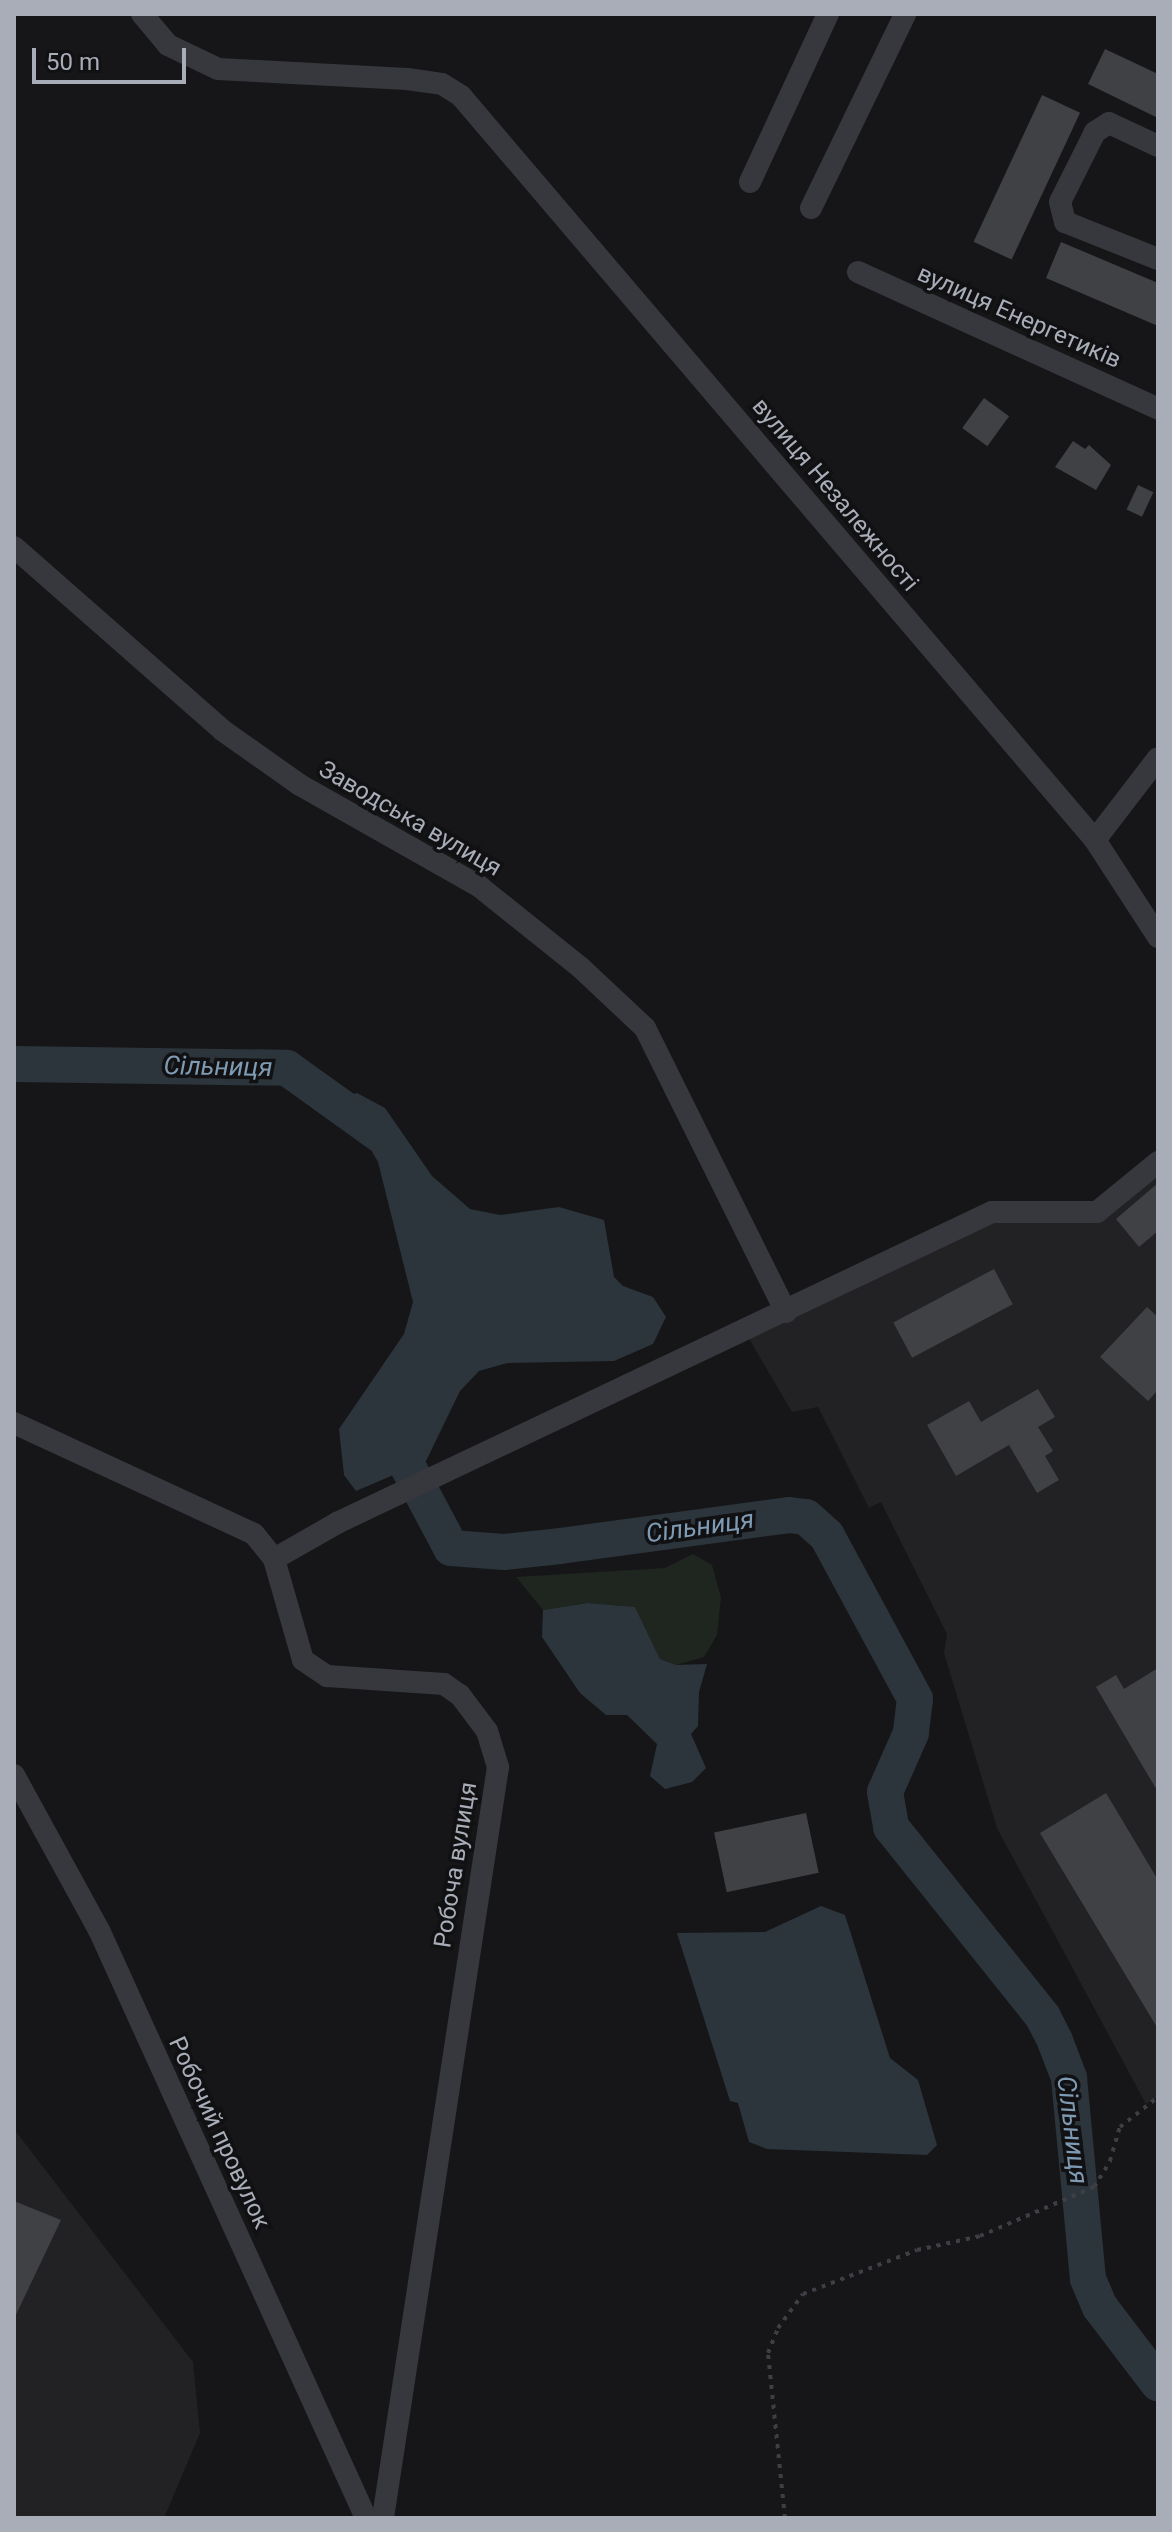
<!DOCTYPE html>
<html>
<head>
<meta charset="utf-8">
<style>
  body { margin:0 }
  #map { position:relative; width:1172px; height:2532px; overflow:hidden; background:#161618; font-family:Roboto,sans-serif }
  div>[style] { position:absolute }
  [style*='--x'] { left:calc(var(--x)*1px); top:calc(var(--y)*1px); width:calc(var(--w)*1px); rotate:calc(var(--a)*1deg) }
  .built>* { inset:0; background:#222225 }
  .green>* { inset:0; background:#1e261f }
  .water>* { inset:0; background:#2c353c }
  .river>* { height:36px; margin:-18px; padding:0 18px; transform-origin:18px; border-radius:18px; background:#2c353c }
  .building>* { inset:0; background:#404145; transform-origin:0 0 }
  .path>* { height:4px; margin-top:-2px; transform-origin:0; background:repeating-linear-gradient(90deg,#3d3f44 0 4px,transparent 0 10px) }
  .minor>* { height:22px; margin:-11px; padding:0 11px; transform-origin:11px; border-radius:11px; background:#37383d }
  span { translate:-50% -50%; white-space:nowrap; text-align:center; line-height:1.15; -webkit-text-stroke:7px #111113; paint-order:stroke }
  .street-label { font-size:24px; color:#a8adb8 }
  .water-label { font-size:26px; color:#7f9bb3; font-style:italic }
  .frame { position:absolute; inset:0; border:16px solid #a8adb8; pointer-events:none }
  .scale { position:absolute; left:32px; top:48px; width:154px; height:36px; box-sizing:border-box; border:4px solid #a8adb8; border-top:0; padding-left:10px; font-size:24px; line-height:28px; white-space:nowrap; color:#a8adb8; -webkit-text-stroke:6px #111113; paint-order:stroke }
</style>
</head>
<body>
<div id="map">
  <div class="built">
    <i style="clip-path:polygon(1158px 1162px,1158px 2097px,1146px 2104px,997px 1828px,944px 1653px,947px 1634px,881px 1502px,869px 1508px,818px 1407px,792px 1412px,745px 1332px,992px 1212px,1097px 1212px)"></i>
    <i style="clip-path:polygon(14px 2129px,193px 2362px,200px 2433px,164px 2518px,14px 2518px)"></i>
  </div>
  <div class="green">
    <i style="clip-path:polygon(693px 1554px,712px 1565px,721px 1598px,717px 1635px,704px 1657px,676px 1665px,660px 1659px,635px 1607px,588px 1603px,543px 1610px,516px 1577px,665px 1568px)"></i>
  </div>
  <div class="water">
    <i style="clip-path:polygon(357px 1093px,385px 1108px,432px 1176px,470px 1209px,500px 1215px,559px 1207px,604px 1220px,614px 1277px,623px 1286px,653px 1297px,666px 1317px,653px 1344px,614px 1361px,507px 1363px,479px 1371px,460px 1391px,426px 1461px,356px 1491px,344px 1475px,339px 1429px,404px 1334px,413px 1302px,378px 1162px,362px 1134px,336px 1108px,344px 1097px)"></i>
    <i style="clip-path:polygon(588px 1603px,635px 1607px,660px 1659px,676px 1665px,707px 1664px,699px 1692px,698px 1726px,691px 1734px,706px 1768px,692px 1782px,665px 1789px,650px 1776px,657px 1744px,627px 1715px,606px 1715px,580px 1693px,542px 1637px,543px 1610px)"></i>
    <i style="clip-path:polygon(821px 1906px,845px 1915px,890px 2058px,918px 2080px,937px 2145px,927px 2155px,767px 2149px,749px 2142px,738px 2103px,730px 2101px,677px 1933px,765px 1932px)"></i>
  </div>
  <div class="river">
    <i style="--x:14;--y:1064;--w:273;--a:0.8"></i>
    <i style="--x:287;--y:1068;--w:113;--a:35.7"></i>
    <i style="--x:400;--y:1424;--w:26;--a:92"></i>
    <i style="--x:399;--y:1450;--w:111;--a:62"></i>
    <i style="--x:451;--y:1548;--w:53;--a:4.3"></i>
    <i style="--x:504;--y:1552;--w:56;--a:-6.1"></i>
    <i style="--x:560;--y:1546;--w:231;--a:-7.7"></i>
    <i style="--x:789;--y:1515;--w:17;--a:7"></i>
    <i style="--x:806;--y:1517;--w:28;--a:42"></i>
    <i style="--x:827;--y:1536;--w:185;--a:61.6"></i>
    <i style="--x:915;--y:1699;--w:34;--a:97"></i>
    <i style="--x:911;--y:1733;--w:64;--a:113.8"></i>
    <i style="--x:885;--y:1792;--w:36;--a:80"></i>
    <i style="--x:891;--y:1827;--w:243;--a:51.3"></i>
    <i style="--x:1043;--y:2017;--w:27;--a:63"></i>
    <i style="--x:1055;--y:2041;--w:40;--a:69"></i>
    <i style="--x:1069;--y:2078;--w:202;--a:84.6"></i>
    <i style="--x:1088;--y:2279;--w:30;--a:67"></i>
    <i style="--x:1100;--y:2307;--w:96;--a:52.7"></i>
  </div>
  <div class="building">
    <i style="clip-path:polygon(1105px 49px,1158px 74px,1158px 118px,1088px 84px)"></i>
    <i style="left:1042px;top:95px;width:42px;height:162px;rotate:25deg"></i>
    <i style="clip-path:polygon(1061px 242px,1158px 283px,1158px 326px,1046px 278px)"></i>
    <i style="left:984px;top:398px;width:31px;height:37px;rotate:36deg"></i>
    <i style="clip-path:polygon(1073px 441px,1085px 449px,1089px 445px,1111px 465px,1096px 490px,1055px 467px)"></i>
    <i style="left:1138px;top:485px;width:17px;height:27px;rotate:25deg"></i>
    <i style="clip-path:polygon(1158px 1183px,1158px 1231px,1139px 1247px,1116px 1219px)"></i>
    <i style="left:994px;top:1269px;width:40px;height:114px;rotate:62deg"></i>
    <i style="clip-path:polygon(1147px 1307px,1158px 1317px,1158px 1390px,1148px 1401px,1100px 1357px)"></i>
    <i style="clip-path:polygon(1038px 1389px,1055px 1417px,1038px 1427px,1053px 1451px,1045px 1456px,1059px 1480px,1037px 1493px,1009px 1445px,956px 1476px,927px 1425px,969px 1401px,981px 1422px)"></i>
    <i style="clip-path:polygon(1158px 1668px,1158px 1792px,1096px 1687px,1116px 1675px,1124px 1689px)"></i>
    <i style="clip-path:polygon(1106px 1793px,1158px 1880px,1158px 2029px,1040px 1833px)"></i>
    <i style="left:806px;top:1813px;width:61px;height:94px;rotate:78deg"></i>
    <i style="clip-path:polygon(14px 2201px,61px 2220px,14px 2319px)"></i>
  </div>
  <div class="path">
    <i style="--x:785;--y:2518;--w:166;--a:-95.9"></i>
    <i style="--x:768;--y:2353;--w:27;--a:-68"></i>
    <i style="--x:778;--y:2328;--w:42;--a:-53.7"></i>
    <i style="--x:803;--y:2294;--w:122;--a:-21.1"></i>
    <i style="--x:917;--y:2250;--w:65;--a:-12.5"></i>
    <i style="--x:980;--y:2236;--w:124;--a:-23.3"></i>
    <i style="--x:1094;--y:2187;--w:31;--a:-58"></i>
    <i style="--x:1110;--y:2161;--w:35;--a:-74"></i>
    <i style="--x:1120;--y:2127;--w:48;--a:-38.3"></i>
  </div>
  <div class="minor">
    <i style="--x:142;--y:14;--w:40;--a:50"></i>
    <i style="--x:168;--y:45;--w:55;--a:25.6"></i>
    <i style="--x:218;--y:69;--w:189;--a:3"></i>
    <i style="--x:407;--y:79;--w:35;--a:8"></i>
    <i style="--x:442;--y:84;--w:22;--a:32"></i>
    <i style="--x:461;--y:96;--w:977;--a:49.56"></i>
    <i style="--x:1095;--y:840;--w:116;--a:57"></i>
    <i style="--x:1158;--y:146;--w:54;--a:-154.9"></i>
    <i style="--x:1109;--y:123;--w:17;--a:147"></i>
    <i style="--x:1095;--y:132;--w:78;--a:116.6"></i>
    <i style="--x:1060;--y:202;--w:21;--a:76"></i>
    <i style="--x:1065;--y:222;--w:100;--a:21.7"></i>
    <i style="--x:750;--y:182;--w:185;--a:-65.1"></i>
    <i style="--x:811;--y:208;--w:216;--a:-64.1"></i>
    <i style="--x:858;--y:272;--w:330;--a:24.5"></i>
    <i style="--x:14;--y:547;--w:277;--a:41.3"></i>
    <i style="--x:222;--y:730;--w:95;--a:35.2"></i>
    <i style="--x:300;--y:785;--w:207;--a:29.5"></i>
    <i style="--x:480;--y:887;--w:128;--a:38.7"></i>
    <i style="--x:580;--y:967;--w:89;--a:43.2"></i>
    <i style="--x:645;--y:1028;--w:317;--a:63.6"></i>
    <i style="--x:1095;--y:840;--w:103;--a:-52.5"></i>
    <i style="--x:14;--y:1423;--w:264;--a:24.8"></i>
    <i style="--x:254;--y:1534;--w:32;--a:51"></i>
    <i style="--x:274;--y:1559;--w:105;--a:74"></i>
    <i style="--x:303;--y:1660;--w:29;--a:34"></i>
    <i style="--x:327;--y:1676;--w:117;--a:3.9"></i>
    <i style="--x:444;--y:1684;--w:19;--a:35"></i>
    <i style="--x:460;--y:1695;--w:45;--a:53.1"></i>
    <i style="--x:487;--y:1731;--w:38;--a:73"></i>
    <i style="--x:498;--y:1767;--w:760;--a:98.71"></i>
    <i style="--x:274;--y:1559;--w:73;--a:-29.7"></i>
    <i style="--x:337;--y:1523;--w:725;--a:-25.4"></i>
    <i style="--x:992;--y:1212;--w:105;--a:0"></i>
    <i style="--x:1097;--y:1212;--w:79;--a:-39.3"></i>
    <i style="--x:14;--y:1775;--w:177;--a:61.3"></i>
    <i style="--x:99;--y:1930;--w:646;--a:65.58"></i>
  </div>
  <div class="street-label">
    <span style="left:1019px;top:317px;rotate:24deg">вулиця Енергетиків</span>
    <span style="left:835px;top:495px;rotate:50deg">вулиця Незалежності</span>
    <span style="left:410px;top:819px;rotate:30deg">Заводська вулиця</span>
    <span style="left:456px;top:1865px;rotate:-81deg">Робоча вулиця</span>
    <span style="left:219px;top:2133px;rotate:65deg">Робочий провулок</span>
  </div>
  <div class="water-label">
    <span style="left:218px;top:1067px;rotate:1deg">Сільниця</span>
    <span style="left:700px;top:1527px;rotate:-8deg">Сільниця</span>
    <span style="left:1072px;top:2130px;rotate:83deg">Сільниця</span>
  </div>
  <div class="frame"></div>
  <div class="scale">50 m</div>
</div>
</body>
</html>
